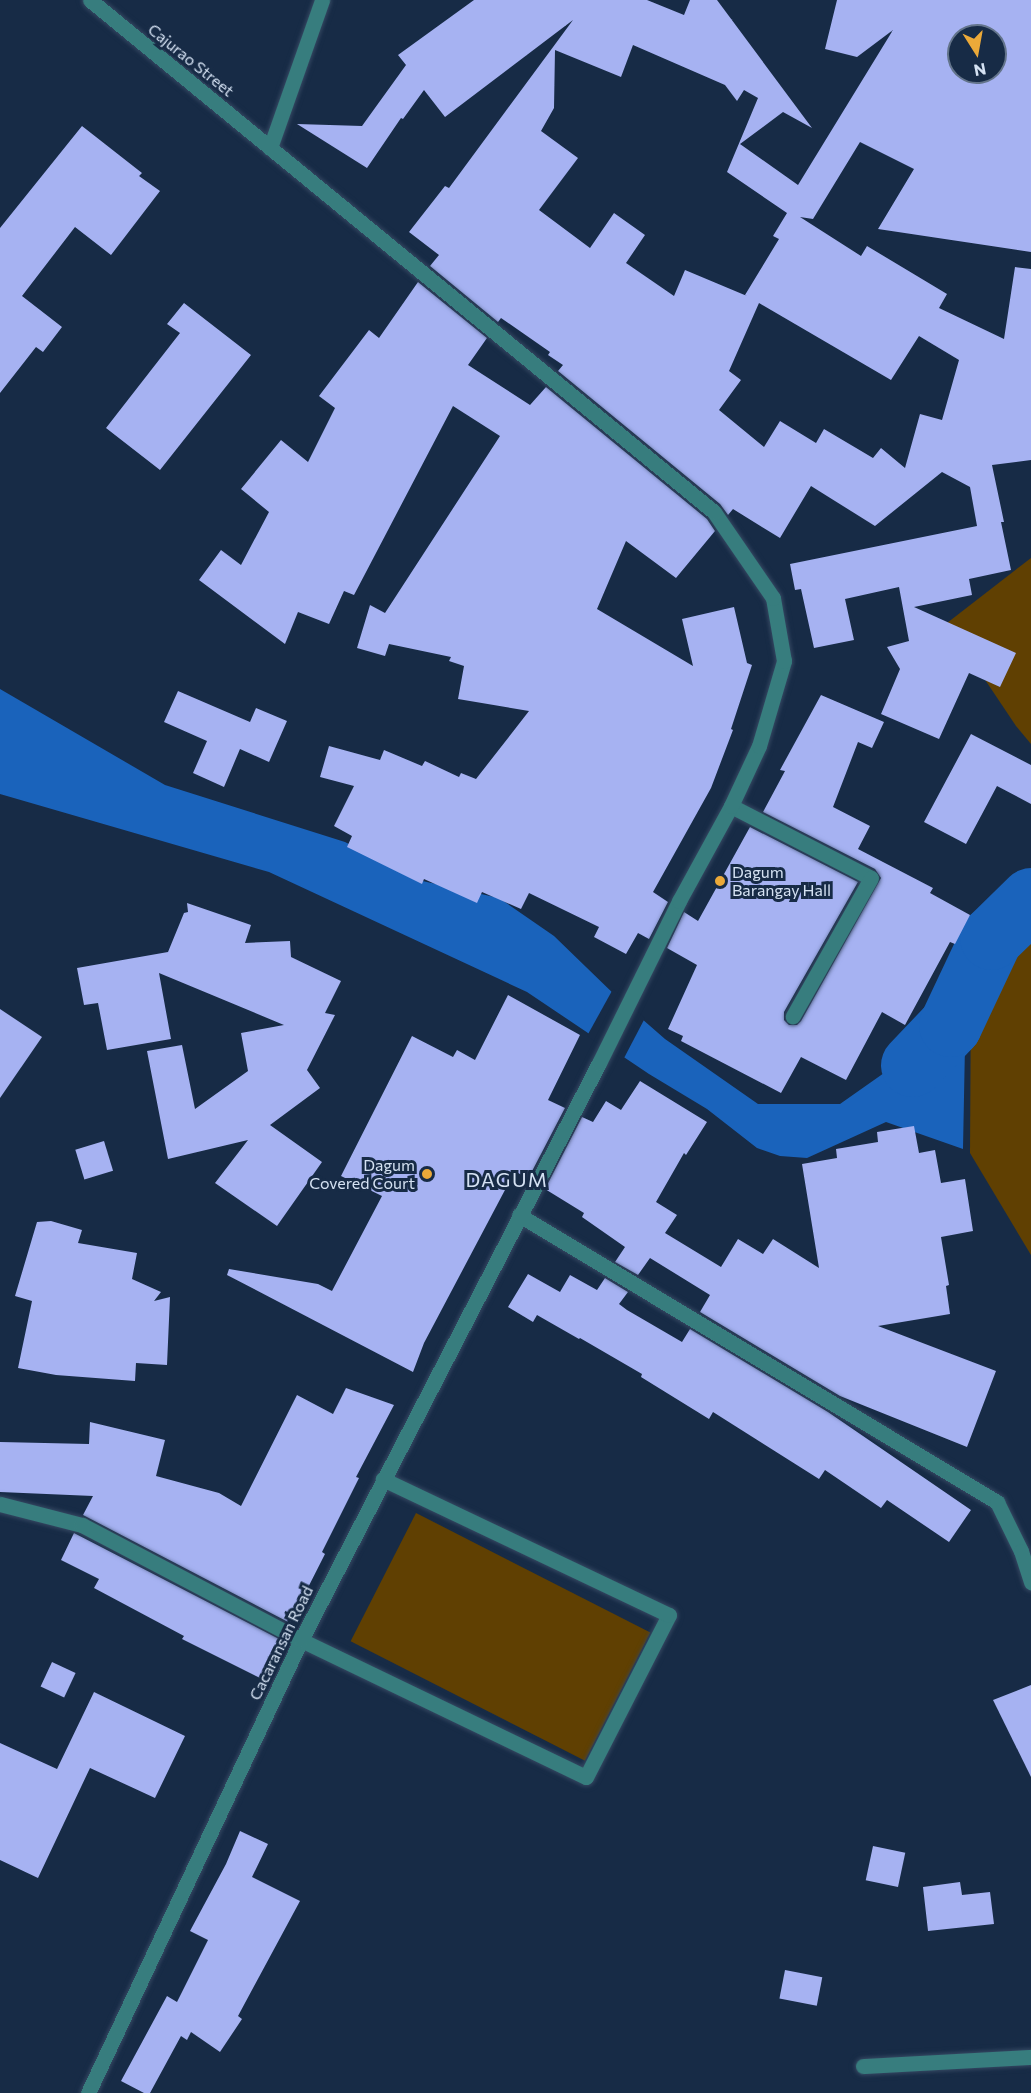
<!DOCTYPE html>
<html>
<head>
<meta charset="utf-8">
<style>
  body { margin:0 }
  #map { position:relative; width:1031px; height:2093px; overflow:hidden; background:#172b46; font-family:Commissioner,sans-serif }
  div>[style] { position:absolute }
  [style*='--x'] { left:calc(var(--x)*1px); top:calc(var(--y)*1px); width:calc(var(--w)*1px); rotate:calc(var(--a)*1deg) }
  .green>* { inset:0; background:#604002; transform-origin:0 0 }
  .water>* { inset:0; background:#1a63bb }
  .pier>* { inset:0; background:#172b46 }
  .river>* { height:63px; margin:-31.5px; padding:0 31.5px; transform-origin:31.5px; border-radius:31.5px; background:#1a63bb }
  .building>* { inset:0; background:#a6b2f2; transform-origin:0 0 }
  .roads { filter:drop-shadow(0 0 2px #354862) drop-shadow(0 0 2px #354862) }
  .minor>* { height:15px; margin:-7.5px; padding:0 7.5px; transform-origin:7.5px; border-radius:7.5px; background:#377d7e }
  .dots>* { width:16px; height:16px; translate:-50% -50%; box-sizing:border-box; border:3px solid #172b46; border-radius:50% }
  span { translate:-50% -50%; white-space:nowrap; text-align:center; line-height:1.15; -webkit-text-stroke:6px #172b46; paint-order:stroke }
  .street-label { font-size:16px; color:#d5e2f3 }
  .poi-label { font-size:16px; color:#d5e2f3 }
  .left { translate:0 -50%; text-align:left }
  .right { translate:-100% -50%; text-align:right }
  .quarter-label { font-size:20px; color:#d5e2f3; letter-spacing:1.5px }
  .north { position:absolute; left:947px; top:24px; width:60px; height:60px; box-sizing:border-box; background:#172b46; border:2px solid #63748b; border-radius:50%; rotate:169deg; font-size:16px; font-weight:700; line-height:24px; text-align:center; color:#d5e2f3 }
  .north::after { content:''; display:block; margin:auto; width:21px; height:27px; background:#eba939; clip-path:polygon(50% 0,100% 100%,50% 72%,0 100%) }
</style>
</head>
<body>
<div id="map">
  <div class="green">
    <i style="clip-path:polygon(1031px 558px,1031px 744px,1016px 726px,947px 623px)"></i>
    <i style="clip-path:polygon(1031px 919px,1031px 1255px,970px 1153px,971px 985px)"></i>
    <i style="left:416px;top:1513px;width:263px;height:144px;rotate:27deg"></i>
  </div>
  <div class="water">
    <i style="clip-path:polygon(0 689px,165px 785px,345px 842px,418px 880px,499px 898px,554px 936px,618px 998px,665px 1039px,758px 1104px,840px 1104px,911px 1054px,966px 994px,963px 1149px,886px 1122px,807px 1158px,780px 1156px,757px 1148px,707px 1109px,649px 1074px,527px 992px,269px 872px,0 794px)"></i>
  </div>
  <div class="pier">
    <i style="clip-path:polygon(613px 989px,645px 1018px,623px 1060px,587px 1036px)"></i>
  </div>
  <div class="river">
    <i style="--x:912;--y:1065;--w:55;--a:-46.5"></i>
    <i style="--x:950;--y:1025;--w:96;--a:-64.8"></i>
    <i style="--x:991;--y:938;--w:56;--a:-44.3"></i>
  </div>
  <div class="building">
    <i style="clip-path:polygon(evenodd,474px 0,647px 0,684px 15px,690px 0,717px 0,812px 128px,783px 112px,740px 144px,798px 185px,893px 30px,857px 57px,825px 49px,837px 0,1031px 0,1031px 252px,878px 229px,914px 169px,860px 142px,813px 219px,800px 217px,861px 256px,867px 246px,947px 294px,939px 308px,1004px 339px,1015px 267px,1031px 269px,1031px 460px,992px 465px,1004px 522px,1001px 522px,1011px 570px,969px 579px,972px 595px,914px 607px,1016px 653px,1000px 687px,969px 673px,939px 739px,881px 714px,900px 669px,887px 647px,909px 641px,899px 587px,845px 599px,854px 640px,814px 648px,801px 589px,795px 590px,790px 564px,977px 526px,970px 487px,942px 472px,875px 526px,811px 486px,780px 538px,733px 509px,728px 515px,720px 504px,558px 371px,563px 365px,548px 355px,550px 352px,501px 318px,498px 322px,430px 266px,439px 255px,409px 232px,445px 186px,449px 188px,573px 20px,445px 117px,424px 90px,403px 119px,401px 118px,367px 168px,297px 124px,362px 126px,406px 65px,398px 55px,474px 0,959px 36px,995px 36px,995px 72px,959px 72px,959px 36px,474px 0,633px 45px,725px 85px,737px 101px,744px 90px,758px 98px,727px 172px,787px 213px,773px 236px,779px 239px,745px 295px,747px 296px,685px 270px,674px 296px,626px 263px,645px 235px,614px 213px,590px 248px,539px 210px,578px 158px,541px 131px,554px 108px,555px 50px,621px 77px,633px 45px,474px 0,759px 303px,891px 380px,919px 336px,959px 360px,942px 420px,920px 414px,905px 468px,881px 448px,873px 458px,824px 429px,816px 443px,780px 421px,764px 447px,719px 410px,741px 380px,729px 371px,759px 303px)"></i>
    <i style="clip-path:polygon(82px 126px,142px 173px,139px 176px,160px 191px,111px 255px,75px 227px,22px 296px,62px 327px,43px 352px,36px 347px,0 393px,0 228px)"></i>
    <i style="clip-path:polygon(418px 282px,487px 338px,468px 365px,530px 405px,546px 387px,707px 519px,715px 531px,676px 578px,626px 541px,597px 609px,693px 666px,682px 619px,734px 607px,747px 663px,752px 665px,731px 729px,733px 730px,711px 788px,653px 892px,668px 902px,649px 939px,638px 933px,626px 954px,594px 937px,599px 927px,529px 893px,521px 909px,482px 892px,477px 903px,424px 879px,422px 884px,347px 847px,352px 836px,334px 826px,354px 786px,320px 777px,329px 746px,380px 760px,384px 750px,422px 766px,425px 761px,459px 777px,461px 773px,476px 779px,529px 711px,458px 699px,464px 666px,449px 661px,451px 657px,389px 644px,385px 656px,357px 648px,370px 605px,385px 613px,500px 436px,453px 406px,354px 595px,344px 591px,329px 624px,298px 612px,285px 644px,199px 580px,221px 550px,241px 565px,269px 512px,241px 489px,281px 440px,308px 462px,335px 408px,319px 396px,369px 330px,379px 338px)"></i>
    <i style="clip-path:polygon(184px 303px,251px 355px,160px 470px,106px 428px,180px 333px,167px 324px)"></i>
    <i style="clip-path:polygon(178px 691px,250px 722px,256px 708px,287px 721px,269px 762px,240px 749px,224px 787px,193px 773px,207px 741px,164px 722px)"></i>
    <i style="clip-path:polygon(821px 695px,884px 722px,872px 748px,858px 742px,833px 807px,870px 826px,858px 849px,933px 888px,930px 893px,970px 915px,955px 944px,950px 942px,905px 1025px,882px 1012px,846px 1080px,801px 1057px,781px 1093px,681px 1041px,683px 1036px,668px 1029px,697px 965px,667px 948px,684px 912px,698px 921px,750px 827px,858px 882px,784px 1012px,784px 1020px,789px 1025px,797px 1025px,801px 1021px,881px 878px,875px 869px,763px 812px,785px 771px,780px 770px)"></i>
    <i style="clip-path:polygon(971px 734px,1031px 765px,1031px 804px,997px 786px,966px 844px,924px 822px)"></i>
    <i style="clip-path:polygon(187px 903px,251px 925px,245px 943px,290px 941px,291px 957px,341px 981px,325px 1013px,335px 1015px,307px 1070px,320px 1088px,270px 1125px,322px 1162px,277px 1226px,215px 1183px,248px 1140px,168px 1159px,147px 1051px,182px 1045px,195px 1109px,248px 1071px,241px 1033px,284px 1025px,159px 973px,171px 1039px,107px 1050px,98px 1003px,84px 1005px,77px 968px,168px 952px,184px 913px,188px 912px)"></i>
    <i style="clip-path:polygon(508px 995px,580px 1035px,548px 1100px,565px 1108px,528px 1179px,515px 1171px,424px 1343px,413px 1372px,227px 1275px,229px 1269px,318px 1284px,332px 1291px,382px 1196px,341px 1176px,412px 1036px,453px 1057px,457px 1050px,475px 1060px)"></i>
    <i style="clip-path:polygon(0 1009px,42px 1037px,0 1098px)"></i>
    <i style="clip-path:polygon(640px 1081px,707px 1122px,686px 1155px,684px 1153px,656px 1202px,677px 1215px,665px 1233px,721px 1267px,738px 1239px,763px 1254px,773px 1239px,819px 1268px,802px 1164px,837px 1158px,836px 1149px,878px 1142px,877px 1132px,914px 1126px,919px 1153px,935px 1150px,941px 1183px,965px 1179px,973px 1231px,941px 1237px,949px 1285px,946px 1286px,950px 1314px,878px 1326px,996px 1371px,967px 1447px,840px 1396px,700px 1312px,710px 1295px,650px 1258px,638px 1275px,615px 1262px,625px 1247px,582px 1217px,584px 1213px,545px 1189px,582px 1117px,593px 1122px,606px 1101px,621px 1110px)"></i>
    <i style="left:104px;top:1141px;width:31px;height:30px;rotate:73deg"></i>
    <i style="clip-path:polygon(51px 1221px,82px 1230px,78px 1243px,137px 1253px,132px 1279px,161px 1292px,154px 1301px,170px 1297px,167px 1365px,136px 1363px,135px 1381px,56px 1375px,18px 1368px,32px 1301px,15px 1296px,37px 1222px)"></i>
    <i style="clip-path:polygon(528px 1274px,560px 1292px,570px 1275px,597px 1290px,605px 1278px,628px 1292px,619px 1304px,627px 1310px,682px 1342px,690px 1329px,828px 1412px,971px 1510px,949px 1542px,887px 1500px,881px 1508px,825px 1470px,819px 1479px,713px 1412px,709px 1419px,641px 1377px,642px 1374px,580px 1338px,579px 1339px,537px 1315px,533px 1322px,508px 1307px)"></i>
    <i style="clip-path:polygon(346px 1388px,394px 1405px,356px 1477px,359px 1478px,322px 1552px,325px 1554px,290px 1623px,83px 1515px,93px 1496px,0 1492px,0 1442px,89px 1444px,90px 1422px,165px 1440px,156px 1476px,219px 1493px,241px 1506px,297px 1395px,333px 1414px)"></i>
    <i style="clip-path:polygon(74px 1533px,281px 1640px,283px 1644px,264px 1680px,182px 1639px,184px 1636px,94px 1588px,99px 1579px,61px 1560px)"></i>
    <i style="left:52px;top:1662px;width:26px;height:27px;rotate:25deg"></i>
    <i style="clip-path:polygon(1031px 1685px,1031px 1777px,993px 1700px)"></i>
    <i style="clip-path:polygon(94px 1692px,185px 1736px,155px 1798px,90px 1768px,38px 1878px,0 1860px,0 1743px,57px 1769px)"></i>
    <i style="clip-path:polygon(240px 1831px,268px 1844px,252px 1877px,300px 1901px,238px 2016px,242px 2019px,220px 2052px,191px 2032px,187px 2040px,181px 2036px,150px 2093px,144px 2093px,121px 2081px,167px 1996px,177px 2002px,208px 1940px,190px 1931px,226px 1864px)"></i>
    <i style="left:873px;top:1846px;width:33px;height:35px;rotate:12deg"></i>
    <i style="clip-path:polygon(960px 1882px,962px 1895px,990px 1892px,994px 1924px,928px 1931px,923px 1887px)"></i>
    <i style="left:785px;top:1970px;width:38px;height:29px;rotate:11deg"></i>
  </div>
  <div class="roads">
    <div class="minor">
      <i style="--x:270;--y:148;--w:157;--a:-70.6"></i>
      <i style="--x:731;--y:806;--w:157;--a:27.2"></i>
      <i style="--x:871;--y:878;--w:159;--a:119.5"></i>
      <i style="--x:519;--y:1215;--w:558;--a:30.98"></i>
      <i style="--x:997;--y:1502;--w:55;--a:63.9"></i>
      <i style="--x:1021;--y:1551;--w:33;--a:72"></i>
      <i style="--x:0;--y:1504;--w:85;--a:14.4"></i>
      <i style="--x:82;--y:1525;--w:247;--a:27.7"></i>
      <i style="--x:301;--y:1640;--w:316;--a:25.7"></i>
      <i style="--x:586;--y:1777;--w:182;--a:-62.9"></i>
      <i style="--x:669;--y:1615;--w:317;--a:-154.6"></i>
      <i style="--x:863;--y:2066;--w:168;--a:-3.1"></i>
      <i style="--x:88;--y:2093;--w:501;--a:-64.82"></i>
      <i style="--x:301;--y:1640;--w:649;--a:-62.69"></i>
      <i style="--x:599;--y:1063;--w:181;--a:-63.7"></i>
      <i style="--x:679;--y:901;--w:108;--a:-61.3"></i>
      <i style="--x:731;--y:806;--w:66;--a:-65"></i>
      <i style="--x:759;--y:746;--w:89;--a:-73.6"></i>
      <i style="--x:784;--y:661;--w:64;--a:-99.9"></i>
      <i style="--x:773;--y:598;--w:104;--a:-124.5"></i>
      <i style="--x:714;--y:512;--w:807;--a:-140.63"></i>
    </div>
  </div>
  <div class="dots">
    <i style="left:720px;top:881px;background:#eba939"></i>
    <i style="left:427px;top:1174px;background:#eba939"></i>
  </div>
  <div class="street-label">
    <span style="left:191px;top:60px;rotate:39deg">Cajurao Street</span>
    <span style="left:281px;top:1643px;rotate:-64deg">Cacaransan Road</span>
  </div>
  <div class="poi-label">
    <span class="left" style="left:732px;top:881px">Dagum<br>Barangay Hall</span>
    <span class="right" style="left:415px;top:1174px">Dagum<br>Covered Court</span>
  </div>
  <div class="quarter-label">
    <span style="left:507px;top:1179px">DAGUM</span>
  </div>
  <div class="north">N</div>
</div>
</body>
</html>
